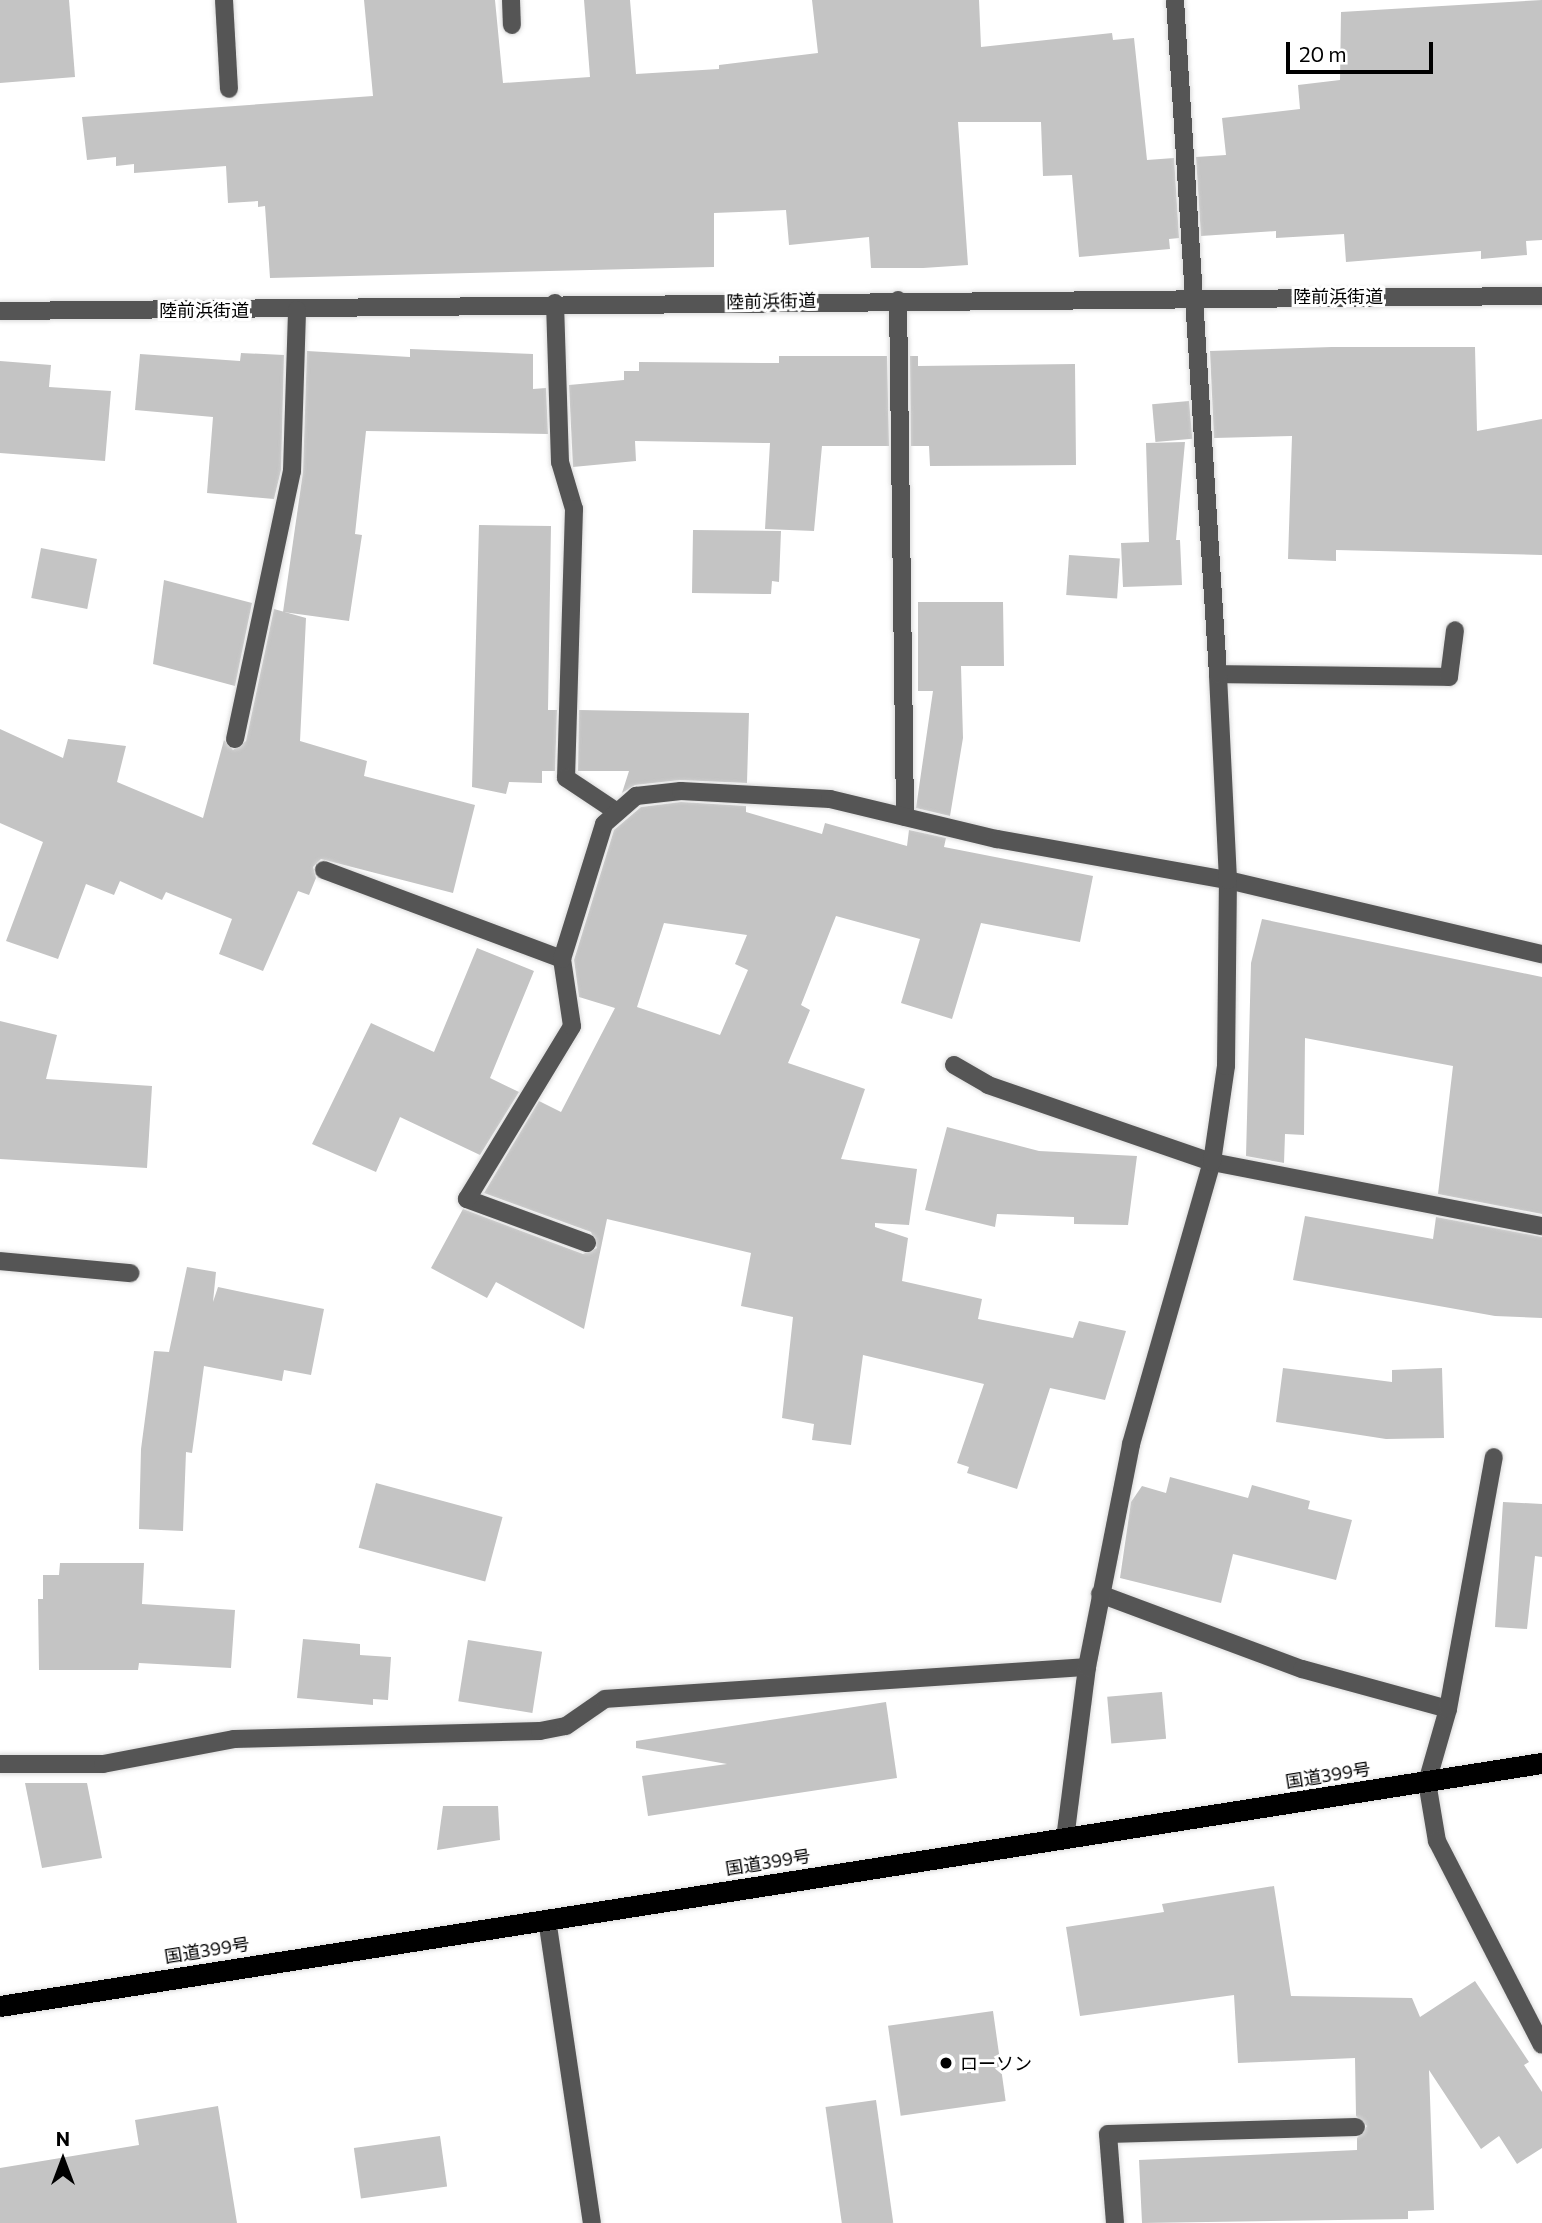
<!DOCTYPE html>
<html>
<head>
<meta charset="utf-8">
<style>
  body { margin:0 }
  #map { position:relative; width:1542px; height:2223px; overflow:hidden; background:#fff; font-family:Commissioner,"Noto Sans JP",sans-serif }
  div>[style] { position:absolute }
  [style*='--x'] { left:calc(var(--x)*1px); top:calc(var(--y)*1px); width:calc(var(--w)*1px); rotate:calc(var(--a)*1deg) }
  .building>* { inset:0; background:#c4c4c4; transform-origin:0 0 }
  .roads { filter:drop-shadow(0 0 2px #dbdbdb) drop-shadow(0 0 2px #dbdbdb) }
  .minor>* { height:18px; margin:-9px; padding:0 9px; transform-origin:9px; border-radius:9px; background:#555 }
  .highway>* { height:21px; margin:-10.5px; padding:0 10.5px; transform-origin:10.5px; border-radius:10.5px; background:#000 }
  .dots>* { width:19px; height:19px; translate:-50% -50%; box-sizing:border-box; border:4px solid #fff; border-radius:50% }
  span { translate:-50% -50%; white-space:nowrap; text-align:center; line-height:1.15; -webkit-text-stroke:6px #fff; paint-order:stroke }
  .street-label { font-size:18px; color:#000 }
  .poi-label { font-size:18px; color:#000 }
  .left { translate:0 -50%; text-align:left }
  .north { position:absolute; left:28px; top:2125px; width:70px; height:70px; -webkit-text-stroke:5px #fff; paint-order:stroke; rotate:0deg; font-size:19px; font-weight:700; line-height:28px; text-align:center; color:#000 }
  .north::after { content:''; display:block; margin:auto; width:24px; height:32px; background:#000; clip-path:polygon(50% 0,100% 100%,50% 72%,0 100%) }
  .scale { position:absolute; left:1286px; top:42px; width:147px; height:32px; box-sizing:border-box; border:4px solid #000; border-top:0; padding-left:9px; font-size:21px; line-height:24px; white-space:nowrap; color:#000; -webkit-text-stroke:5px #fff; paint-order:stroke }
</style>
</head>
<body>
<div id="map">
  <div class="building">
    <i style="clip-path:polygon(0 0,69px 0,75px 77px,0 83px)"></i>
    <i style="clip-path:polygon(364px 0,495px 0,503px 83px,590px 77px,584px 0,630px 0,636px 74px,719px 69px,719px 65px,818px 53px,812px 0,979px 0,981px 47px,1112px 33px,1113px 40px,1134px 38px,1147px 160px,1174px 158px,1179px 238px,1169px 239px,1170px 249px,1079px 257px,1072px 175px,1043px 176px,1041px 122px,958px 122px,968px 265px,923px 268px,871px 268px,869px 237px,789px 245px,786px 210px,714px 213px,714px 267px,270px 278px,265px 206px,258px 207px,258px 201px,228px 203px,226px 166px,134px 173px,134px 164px,116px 166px,116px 157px,87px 160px,82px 117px,373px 96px)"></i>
    <i style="clip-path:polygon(1542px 0,1542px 240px,1526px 241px,1527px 255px,1481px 259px,1481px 251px,1346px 262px,1344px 234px,1276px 238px,1276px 231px,1201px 236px,1196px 157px,1226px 155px,1222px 118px,1300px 109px,1298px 85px,1340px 80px,1341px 12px)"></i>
    <i style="clip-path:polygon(1332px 347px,1475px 347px,1477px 431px,1542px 419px,1542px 555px,1336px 550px,1336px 561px,1288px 559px,1292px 436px,1214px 438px,1210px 351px)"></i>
    <i style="clip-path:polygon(410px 349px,533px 354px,533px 389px,546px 388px,548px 434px,366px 431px,355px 534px,362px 535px,349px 621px,283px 612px,303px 472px,307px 351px,410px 357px)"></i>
    <i style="clip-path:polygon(241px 353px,284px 355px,281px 470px,274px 499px,207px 493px,213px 417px,135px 410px,140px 354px,240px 361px)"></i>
    <i style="clip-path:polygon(779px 356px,887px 356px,889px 446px,822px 446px,814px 531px,765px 529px,770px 443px,635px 441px,636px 461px,573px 467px,569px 385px,624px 380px,624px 371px,639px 371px,639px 362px,779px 363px)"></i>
    <i style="clip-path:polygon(910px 356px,918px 356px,918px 366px,1075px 364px,1076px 465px,930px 466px,929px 446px,911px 446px)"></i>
    <i style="clip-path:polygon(0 361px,51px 365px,49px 387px,111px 391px,105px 461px,0 453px)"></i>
    <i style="left:1189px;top:401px;width:38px;height:37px;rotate:85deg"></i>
    <i style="clip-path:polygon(1185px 442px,1176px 540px,1180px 540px,1182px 585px,1123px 587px,1121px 543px,1149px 542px,1146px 443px)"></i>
    <i style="clip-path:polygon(479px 525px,551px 526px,548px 710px,557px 710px,555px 771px,542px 771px,542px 783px,509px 782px,506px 794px,472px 787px)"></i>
    <i style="clip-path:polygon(693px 530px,781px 531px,779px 582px,772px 581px,771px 594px,692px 593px)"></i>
    <i style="left:41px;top:548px;width:57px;height:51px;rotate:11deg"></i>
    <i style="left:1069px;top:555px;width:51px;height:40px;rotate:4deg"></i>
    <i style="clip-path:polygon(164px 580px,252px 603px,235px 686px,153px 664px)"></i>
    <i style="clip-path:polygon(918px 602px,1003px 602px,1004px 666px,961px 666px,963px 738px,950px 816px,916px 808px,933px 691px,918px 691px)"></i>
    <i style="clip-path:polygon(274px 609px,306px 618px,300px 741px,367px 761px,364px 776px,475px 805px,453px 893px,321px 859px,313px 867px,316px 878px,309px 895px,298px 891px,263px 971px,219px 954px,232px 919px,166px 892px,162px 900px,120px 881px,114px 895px,86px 884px,58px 959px,6px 941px,43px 842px,0 823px,0 729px,63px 758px,68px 739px,126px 746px,117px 782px,203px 818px,224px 740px,233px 750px,246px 741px)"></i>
    <i style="clip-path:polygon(579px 710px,749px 713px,747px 783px,680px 780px,635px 785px,622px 793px,629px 771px,578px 771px)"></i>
    <i style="clip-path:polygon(evenodd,681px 802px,746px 806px,746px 812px,822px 834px,825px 823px,907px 846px,909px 830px,946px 838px,944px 847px,1093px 876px,1080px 942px,981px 923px,952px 1019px,901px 1003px,920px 939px,836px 916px,801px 1005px,810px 1010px,788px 1063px,865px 1089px,841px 1159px,917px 1169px,909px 1225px,875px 1223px,875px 1227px,908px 1238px,902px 1281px,982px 1299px,978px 1319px,1073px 1338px,1079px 1321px,1126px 1331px,1105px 1400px,1050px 1388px,1017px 1489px,967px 1473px,969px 1467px,957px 1463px,984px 1384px,863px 1355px,851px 1445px,812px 1440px,814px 1424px,782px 1418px,793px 1317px,741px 1306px,751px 1253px,607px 1219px,584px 1329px,496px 1282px,487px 1298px,431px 1268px,463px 1209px,583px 1254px,597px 1248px,591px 1232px,484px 1193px,539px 1101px,561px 1112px,615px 1008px,579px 997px,574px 960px,614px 830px,641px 807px,681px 802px,664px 923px,747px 935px,735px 964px,748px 970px,720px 1035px,637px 1007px,664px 923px)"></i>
    <i style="clip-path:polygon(1262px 919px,1542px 977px,1542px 1214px,1438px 1194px,1453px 1066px,1305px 1038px,1304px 1135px,1285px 1134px,1284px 1163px,1246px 1156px,1251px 963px)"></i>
    <i style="clip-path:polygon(477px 948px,534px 971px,490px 1078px,519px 1092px,480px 1155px,400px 1117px,376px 1172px,312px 1144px,371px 1023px,434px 1052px)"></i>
    <i style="clip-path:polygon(0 1021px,57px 1035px,46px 1079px,152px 1086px,147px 1168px,0 1159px)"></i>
    <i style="clip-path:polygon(947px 1127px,1039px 1151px,1137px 1156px,1128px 1225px,1074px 1224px,1074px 1217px,997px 1214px,995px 1227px,925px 1210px)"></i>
    <i style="clip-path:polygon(1305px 1216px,1433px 1239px,1436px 1217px,1542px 1237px,1542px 1318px,1495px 1316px,1293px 1280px)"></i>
    <i style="clip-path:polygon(187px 1267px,216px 1272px,213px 1302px,218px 1287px,324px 1309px,311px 1375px,284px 1370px,282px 1381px,204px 1366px,192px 1453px,186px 1452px,183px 1531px,139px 1529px,141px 1449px,154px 1351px,169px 1352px)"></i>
    <i style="clip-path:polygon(1283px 1368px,1392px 1382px,1392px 1370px,1442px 1368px,1444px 1438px,1386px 1439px,1276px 1422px)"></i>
    <i style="clip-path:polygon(1170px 1477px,1248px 1498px,1252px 1485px,1310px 1501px,1308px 1509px,1352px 1520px,1336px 1580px,1233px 1554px,1221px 1603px,1120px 1578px,1131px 1502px,1142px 1486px,1166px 1493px)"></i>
    <i style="left:376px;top:1483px;width:131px;height:67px;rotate:15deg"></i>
    <i style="clip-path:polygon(1503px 1502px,1542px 1504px,1542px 1557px,1535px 1556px,1527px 1629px,1495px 1627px)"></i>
    <i style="clip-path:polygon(60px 1563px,144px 1563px,142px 1604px,235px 1610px,231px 1668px,139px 1663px,138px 1670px,39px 1670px,38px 1599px,43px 1599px,43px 1575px,59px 1575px)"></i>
    <i style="clip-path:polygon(303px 1639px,360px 1644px,360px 1655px,391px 1657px,388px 1700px,373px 1699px,373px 1705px,297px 1698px)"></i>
    <i style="left:468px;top:1640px;width:75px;height:62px;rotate:9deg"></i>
    <i style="left:1162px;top:1692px;width:47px;height:55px;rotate:85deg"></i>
    <i style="clip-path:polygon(886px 1702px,897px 1778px,648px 1816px,642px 1776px,727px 1764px,636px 1748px,636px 1741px)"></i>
    <i style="clip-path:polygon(25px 1783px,87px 1783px,102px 1858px,42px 1868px)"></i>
    <i style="clip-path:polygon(443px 1806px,498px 1806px,500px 1840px,437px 1850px)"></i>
    <i style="clip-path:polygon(1274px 1886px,1291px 1996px,1412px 1998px,1420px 2017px,1475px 1981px,1529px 2062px,1524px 2065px,1542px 2092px,1542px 2148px,1517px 2164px,1499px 2136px,1481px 2149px,1429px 2070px,1434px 2210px,1408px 2211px,1408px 2219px,1142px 2223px,1139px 2160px,1357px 2150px,1357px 2138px,1367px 2126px,1356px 2116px,1355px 2058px,1238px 2063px,1234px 1995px,1080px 2016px,1066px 1927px,1164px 1912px,1162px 1904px)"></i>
    <i style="left:993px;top:2011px;width:91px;height:106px;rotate:82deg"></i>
    <i style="left:876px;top:2100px;width:124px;height:51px;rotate:82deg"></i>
    <i style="clip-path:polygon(218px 2106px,237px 2223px,0 2223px,0 2168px,139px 2145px,135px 2120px)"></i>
    <i style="left:440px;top:2136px;width:51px;height:87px;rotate:82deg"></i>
  </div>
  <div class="roads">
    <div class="minor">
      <i style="--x:224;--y:0;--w:89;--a:86.8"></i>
      <i style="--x:511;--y:0;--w:25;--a:88"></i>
      <i style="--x:898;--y:300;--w:517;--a:89.22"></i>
      <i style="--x:555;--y:303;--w:159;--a:88.2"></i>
      <i style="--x:560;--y:462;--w:49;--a:73.4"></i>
      <i style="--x:574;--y:509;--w:269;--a:91.7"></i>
      <i style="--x:566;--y:778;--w:61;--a:33.7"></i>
      <i style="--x:0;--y:311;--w:1542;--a:-0.56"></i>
      <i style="--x:1218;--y:674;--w:231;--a:0.7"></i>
      <i style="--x:1449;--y:677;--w:47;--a:-82.7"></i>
      <i style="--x:235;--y:739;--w:274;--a:-78"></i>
      <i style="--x:292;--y:471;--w:161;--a:-88.2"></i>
      <i style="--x:324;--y:870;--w:254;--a:20.5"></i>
      <i style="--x:954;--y:1065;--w:39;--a:30"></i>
      <i style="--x:988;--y:1085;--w:237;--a:19"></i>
      <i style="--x:1212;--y:1162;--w:336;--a:11"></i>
      <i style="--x:587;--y:1243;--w:128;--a:-159.9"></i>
      <i style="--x:467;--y:1199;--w:202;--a:-58.7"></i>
      <i style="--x:572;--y:1026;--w:68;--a:-98.5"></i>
      <i style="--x:562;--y:959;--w:141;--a:-72.7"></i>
      <i style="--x:604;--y:824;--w:43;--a:-41.2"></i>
      <i style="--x:636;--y:796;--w:45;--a:-6.3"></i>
      <i style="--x:681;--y:791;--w:149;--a:3.1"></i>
      <i style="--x:830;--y:799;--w:172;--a:13.5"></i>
      <i style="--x:997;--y:839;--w:235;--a:10.1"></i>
      <i style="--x:1228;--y:880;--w:323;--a:13.3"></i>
      <i style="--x:0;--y:1261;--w:131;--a:5.3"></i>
      <i style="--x:1100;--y:1594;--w:215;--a:20.4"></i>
      <i style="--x:1302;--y:1669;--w:151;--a:15.3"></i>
      <i style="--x:1448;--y:1709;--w:76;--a:106"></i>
      <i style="--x:1427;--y:1782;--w:60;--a:80.4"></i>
      <i style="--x:1437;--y:1841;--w:229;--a:62.8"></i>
      <i style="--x:1448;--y:1709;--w:256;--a:-79.7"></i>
      <i style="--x:0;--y:1764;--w:103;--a:0"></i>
      <i style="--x:103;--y:1764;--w:133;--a:-10.8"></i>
      <i style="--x:234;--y:1739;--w:306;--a:-1.5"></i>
      <i style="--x:540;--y:1731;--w:26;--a:-11"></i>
      <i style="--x:566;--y:1726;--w:47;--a:-34.7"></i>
      <i style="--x:605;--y:1699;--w:483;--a:-3.8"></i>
      <i style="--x:1065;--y:1839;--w:173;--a:-82.7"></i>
      <i style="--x:1087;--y:1667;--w:227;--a:-78.8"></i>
      <i style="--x:1131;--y:1444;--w:293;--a:-74"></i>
      <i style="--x:1212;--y:1162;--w:97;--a:-81.7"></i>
      <i style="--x:1226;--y:1066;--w:186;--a:-89.4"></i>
      <i style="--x:1228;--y:880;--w:206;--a:-92.8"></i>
      <i style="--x:1218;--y:674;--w:675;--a:-93.65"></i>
      <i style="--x:547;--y:1919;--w:307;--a:81.6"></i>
      <i style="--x:1115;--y:2223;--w:89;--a:-94.5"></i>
      <i style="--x:1108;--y:2134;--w:248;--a:-1.6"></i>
    </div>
    <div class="highway">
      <i style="--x:0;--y:2006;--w:1561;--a:-8.96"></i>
    </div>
  </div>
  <div class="dots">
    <i style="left:946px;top:2063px;background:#000"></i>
  </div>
  <div class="street-label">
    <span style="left:1338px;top:296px">陸前浜街道</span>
    <span style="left:771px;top:301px;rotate:-1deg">陸前浜街道</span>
    <span style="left:204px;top:310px">陸前浜街道</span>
    <span style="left:1328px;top:1775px;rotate:-9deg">国道399号</span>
    <span style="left:768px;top:1862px;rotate:-9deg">国道399号</span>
    <span style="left:207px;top:1950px;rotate:-9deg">国道399号</span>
  </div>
  <div class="poi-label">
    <span class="left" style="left:960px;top:2063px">ローソン</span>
  </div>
  <div class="north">N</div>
  <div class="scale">20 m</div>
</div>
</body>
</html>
